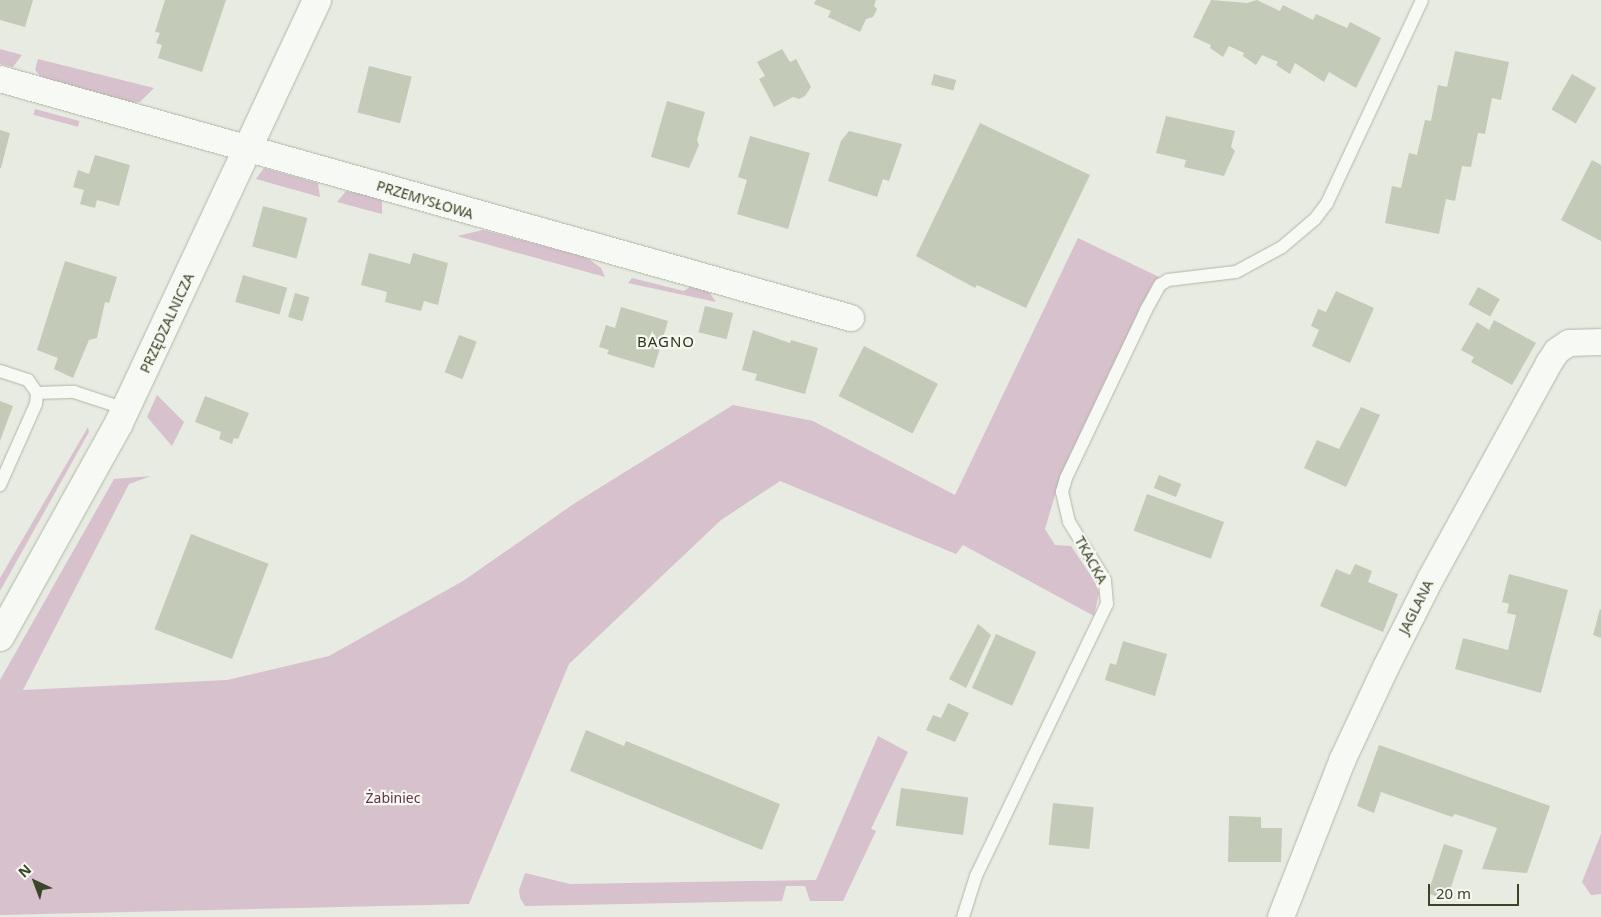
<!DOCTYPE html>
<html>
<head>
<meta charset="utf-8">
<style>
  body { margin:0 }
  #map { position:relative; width:1601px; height:917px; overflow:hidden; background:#e8ebe1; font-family:"Noto Sans",sans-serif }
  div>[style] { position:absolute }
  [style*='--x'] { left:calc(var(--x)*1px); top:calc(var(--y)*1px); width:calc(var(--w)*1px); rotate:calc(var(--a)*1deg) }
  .green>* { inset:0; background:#d6c1cd; transform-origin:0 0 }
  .building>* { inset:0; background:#c3cab8; transform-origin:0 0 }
  .roads { filter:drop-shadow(0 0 1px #b1b6a5) drop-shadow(0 0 1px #b1b6a5) }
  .service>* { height:12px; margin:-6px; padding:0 6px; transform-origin:6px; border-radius:6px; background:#f7f9f4 }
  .minor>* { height:26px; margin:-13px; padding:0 13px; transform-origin:13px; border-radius:13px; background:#f7f9f4 }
  .tertiary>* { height:28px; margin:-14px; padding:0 14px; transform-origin:14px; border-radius:14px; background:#f7f9f4 }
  span { translate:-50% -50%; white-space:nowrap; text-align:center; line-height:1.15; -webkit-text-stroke:4.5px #f6f8f1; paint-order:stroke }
  .street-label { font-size:14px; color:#3b4527 }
  .park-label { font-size:14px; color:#62334a }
  .neighbourhood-label { font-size:15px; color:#2c351a; letter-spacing:1px }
  .north { position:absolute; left:10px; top:857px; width:50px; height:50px; -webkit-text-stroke:4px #f6f8f1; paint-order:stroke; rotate:317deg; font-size:14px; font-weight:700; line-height:20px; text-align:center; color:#3b4527 }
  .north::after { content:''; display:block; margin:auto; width:18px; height:22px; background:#3b4527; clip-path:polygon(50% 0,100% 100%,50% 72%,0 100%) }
  .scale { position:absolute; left:1428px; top:884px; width:91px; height:22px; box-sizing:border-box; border:2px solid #3b4527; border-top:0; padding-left:6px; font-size:15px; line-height:18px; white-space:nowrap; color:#3b4527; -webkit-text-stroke:4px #f6f8f1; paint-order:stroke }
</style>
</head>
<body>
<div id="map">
  <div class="green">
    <i style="clip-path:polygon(0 49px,22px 55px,13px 67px,0 64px)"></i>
    <i style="clip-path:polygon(38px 59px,154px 88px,140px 102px,126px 103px,43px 79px,35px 70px)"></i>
    <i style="left:35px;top:109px;width:46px;height:6px;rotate:15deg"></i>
    <i style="clip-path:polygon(264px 168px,318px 183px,320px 197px,256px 179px)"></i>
    <i style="clip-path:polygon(346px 191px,382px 198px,382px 214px,337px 202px)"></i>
    <i style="clip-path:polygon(483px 230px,586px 257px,601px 268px,605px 277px,457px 236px)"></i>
    <i style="clip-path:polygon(1078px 238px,1159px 277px,1152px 285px,1060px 478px,1045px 529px,1055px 545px,1071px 546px,1094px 580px,1099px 593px,1094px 616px,963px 545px,956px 554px,780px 481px,721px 520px,569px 664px,469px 904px,0 915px,0 680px,114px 479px,151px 476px,129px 484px,23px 690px,227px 680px,329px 656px,463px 581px,575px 503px,733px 405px,813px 421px,955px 495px)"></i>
    <i style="clip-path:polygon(632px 278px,684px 291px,691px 286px,707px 289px,716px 302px,628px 283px)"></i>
    <i style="clip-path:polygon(157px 395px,184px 422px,172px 446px,147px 417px)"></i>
    <i style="clip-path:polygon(88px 427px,89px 432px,0 591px,0 578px)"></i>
    <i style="clip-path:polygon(878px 736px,908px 752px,871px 829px,876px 831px,843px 901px,810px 901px,805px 886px,786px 886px,782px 901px,525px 906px,520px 898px,519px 890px,525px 873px,570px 884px,816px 880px)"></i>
    <i style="clip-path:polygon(1601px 834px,1601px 894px,1591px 895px,1582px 882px)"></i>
  </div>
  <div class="building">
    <i style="clip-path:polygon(0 0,33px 0,25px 27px,0 20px)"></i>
    <i style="clip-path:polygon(165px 0,226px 0,202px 72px,158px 58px,162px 45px,156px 43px,160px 33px,155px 32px)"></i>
    <i style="clip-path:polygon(816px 0,876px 0,874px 6px,877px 9px,873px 17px,866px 19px,860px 32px,828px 17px,831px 11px,814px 4px)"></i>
    <i style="clip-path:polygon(1211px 0,1247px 3px,1257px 0,1280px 11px,1283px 5px,1313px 20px,1316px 14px,1347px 28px,1350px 22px,1381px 38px,1356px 88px,1329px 72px,1324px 82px,1295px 63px,1290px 74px,1276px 65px,1278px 62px,1262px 55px,1256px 65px,1243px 56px,1244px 53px,1229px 46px,1223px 57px,1210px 48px,1211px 45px,1193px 37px)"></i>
    <i style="clip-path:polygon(782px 49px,790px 62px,796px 59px,811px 87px,805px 96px,799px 99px,793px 97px,774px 107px,759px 79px,765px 76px,757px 62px)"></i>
    <i style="clip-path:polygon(1455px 51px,1509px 62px,1501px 100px,1492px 98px,1485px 134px,1478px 133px,1471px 167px,1462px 166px,1455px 201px,1446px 199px,1439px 234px,1385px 223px,1392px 186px,1401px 188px,1409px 153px,1417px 155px,1425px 120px,1431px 121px,1438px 85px,1447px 87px)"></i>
    <i style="left:369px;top:66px;width:44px;height:48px;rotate:14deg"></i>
    <i style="left:934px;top:74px;width:23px;height:11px;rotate:15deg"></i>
    <i style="left:1572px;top:74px;width:28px;height:41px;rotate:30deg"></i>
    <i style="clip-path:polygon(667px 101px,705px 112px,697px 140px,699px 145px,689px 168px,651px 157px)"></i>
    <i style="clip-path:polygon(1166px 116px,1235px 131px,1231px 147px,1235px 151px,1224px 176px,1184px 167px,1186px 160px,1156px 153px)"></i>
    <i style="clip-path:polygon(980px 123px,1090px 175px,1026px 308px,977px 285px,975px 288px,916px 256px)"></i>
    <i style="clip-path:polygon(0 130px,10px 133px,1px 168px,0 168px)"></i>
    <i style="clip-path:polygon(849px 131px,902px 144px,889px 181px,883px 179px,877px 197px,828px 181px,841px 141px)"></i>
    <i style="clip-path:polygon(750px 136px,810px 153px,788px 229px,737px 214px,747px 180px,738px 177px)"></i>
    <i style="clip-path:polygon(95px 155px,130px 165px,119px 206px,97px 200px,95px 208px,80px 204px,84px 190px,73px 187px,78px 170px,89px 174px)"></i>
    <i style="clip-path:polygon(1592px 160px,1601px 165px,1601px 241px,1561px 220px)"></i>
    <i style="left:263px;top:206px;width:46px;height:42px;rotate:15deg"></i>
    <i style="clip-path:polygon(369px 253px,410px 264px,413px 253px,448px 263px,438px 305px,424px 301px,421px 311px,385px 302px,387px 292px,361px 285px)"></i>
    <i style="clip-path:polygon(65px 261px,117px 277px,109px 303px,105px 302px,97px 338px,89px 340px,73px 378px,54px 369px,58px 358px,37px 350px)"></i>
    <i style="left:243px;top:275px;width:46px;height:28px;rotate:16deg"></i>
    <i style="left:1478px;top:287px;width:25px;height:20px;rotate:29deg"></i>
    <i style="clip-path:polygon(1336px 291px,1374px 308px,1350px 363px,1312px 346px,1319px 330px,1311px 326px,1318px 309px,1326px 312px)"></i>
    <i style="left:295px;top:293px;width:15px;height:25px;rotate:16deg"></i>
    <i style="left:705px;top:306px;width:29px;height:27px;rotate:14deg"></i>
    <i style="clip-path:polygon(621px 307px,668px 321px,654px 368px,607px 354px,609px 350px,599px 347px,606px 325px,615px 328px)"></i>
    <i style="clip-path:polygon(1494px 320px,1536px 343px,1512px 385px,1471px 362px,1474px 357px,1461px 350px,1477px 322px,1489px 330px)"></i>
    <i style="clip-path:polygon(753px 330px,790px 343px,791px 340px,818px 348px,805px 394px,755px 380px,757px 374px,742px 370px)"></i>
    <i style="left:459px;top:335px;width:19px;height:40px;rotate:21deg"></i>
    <i style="left:864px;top:346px;width:83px;height:56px;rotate:27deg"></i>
    <i style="clip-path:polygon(205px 396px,249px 413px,238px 439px,234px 438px,232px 444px,219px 439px,221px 432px,195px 422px)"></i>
    <i style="clip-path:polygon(0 401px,13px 406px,0 441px)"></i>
    <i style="clip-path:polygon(1361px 407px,1380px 415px,1346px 487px,1304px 468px,1317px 440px,1339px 449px)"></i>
    <i style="left:1159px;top:475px;width:24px;height:14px;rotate:22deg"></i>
    <i style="left:1147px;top:494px;width:82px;height:39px;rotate:20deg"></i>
    <i style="left:191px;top:534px;width:83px;height:102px;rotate:21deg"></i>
    <i style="clip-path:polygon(1355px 564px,1372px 571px,1368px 582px,1398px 594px,1383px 632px,1320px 606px,1336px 569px,1350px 575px)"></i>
    <i style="clip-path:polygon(1509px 574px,1568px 590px,1541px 693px,1455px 669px,1463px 638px,1508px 650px,1516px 615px,1507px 613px,1509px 604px,1502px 602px)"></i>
    <i style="clip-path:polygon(1600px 609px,1601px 610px,1601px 638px,1593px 635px)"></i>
    <i style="clip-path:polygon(978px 624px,991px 635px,966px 688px,949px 679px)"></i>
    <i style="left:996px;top:634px;width:44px;height:59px;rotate:24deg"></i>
    <i style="clip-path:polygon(1123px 641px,1167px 654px,1155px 696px,1105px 680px,1110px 663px,1116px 665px)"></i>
    <i style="clip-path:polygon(948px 703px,969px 713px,955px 742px,926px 730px,933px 715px,941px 718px)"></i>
    <i style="clip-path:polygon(586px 730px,624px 746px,626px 741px,780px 804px,762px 850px,570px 771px)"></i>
    <i style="clip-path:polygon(1379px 745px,1550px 806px,1527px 873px,1482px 869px,1497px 828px,1455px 814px,1452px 817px,1381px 792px,1374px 813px,1357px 806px)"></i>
    <i style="left:901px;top:788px;width:68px;height:38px;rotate:8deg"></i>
    <i style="left:1053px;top:803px;width:41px;height:42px;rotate:6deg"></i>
    <i style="clip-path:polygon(1229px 816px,1261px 817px,1261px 828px,1282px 828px,1281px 862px,1228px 862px)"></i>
    <i style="left:1444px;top:844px;width:20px;height:52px;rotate:18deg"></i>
  </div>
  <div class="roads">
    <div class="service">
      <i style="--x:0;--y:371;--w:29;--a:18"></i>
      <i style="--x:28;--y:380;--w:16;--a:55"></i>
      <i style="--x:37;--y:393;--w:11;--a:95"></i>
      <i style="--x:36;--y:404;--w:89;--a:114"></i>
      <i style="--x:37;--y:393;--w:37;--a:-2"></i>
      <i style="--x:74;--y:392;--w:55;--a:18.1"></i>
      <i style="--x:963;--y:917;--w:43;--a:-72.4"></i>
      <i style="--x:976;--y:876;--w:302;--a:-64.3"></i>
      <i style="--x:1107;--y:604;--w:24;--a:-95"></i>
      <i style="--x:1105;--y:580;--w:68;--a:-121.8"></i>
      <i style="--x:1069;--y:522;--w:31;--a:-103"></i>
      <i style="--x:1062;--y:492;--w:15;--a:-74"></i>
      <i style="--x:1066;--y:478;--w:186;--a:-64.5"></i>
      <i style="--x:1146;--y:310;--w:29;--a:-61"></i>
      <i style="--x:1160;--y:285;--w:9;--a:-32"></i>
      <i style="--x:1168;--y:280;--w:68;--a:-6.7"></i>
      <i style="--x:1236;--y:272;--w:52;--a:-28.5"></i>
      <i style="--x:1282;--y:247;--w:43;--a:-40.3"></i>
      <i style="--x:1315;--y:219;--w:20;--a:-53"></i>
      <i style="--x:1327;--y:203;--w:224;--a:-64.9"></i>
    </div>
    <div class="minor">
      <i style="--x:0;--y:79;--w:884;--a:15.69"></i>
      <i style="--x:1281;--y:917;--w:168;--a:-68.6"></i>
      <i style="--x:1342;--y:761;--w:104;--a:-64.9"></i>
      <i style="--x:1386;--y:667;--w:100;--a:-63.2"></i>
      <i style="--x:1431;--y:578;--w:245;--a:-61.2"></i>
      <i style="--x:1549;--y:363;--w:14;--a:-56"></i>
      <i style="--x:1557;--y:351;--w:14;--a:-34"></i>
      <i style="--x:1569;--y:343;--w:32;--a:-2"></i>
    </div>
    <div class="tertiary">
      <i style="--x:0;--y:637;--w:245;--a:-60.9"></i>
      <i style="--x:119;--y:423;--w:467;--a:-64.9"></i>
    </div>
  </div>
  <div class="street-label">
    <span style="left:425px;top:200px;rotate:17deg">PRZEMYSŁOWA</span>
    <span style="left:167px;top:323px;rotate:-65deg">PRZĘDZALNICZA</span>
    <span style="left:1091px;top:560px;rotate:61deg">TKACKA</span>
    <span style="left:1416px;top:607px;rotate:-63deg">JAGLANA</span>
  </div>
  <div class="park-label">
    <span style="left:393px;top:798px">Żabiniec</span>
  </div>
  <div class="neighbourhood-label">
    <span style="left:666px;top:342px">BAGNO</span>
  </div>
  <div class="north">N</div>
  <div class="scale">20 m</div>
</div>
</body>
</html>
